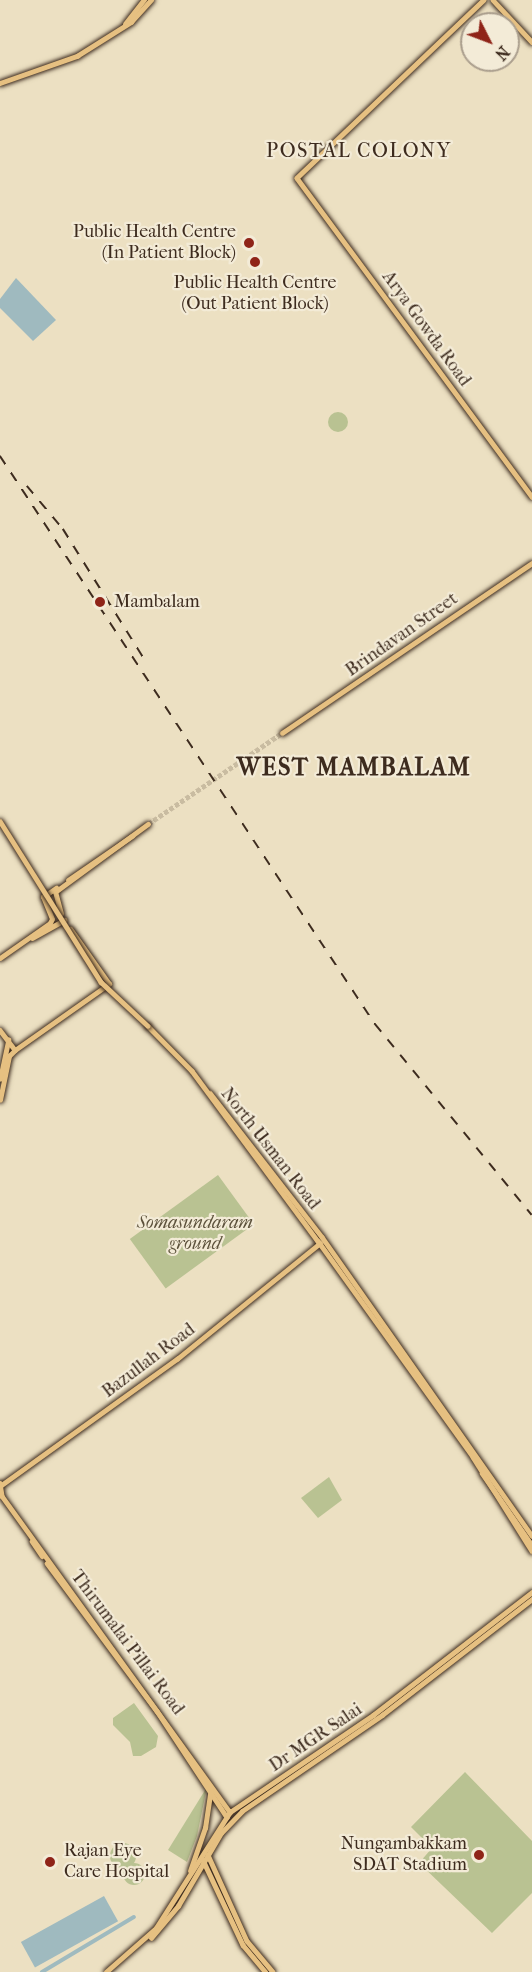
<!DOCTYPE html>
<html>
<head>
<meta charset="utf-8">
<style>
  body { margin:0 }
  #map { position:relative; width:532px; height:1972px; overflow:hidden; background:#ece0c2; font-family:"IM FELL French Canon",serif }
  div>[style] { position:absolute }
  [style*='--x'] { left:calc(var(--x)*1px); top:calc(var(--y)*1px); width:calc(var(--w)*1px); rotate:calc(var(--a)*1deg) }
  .green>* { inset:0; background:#b9c292; transform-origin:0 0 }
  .round { border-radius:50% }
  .water>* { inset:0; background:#9fbabf; transform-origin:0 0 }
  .canal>* { height:4px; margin:-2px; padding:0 2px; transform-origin:2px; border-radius:2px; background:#9fbabf }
  .major-tunnel>* { height:4.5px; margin-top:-2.25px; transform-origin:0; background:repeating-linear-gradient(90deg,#c9bca1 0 4.5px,transparent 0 6.5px) }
  .roads { filter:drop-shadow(0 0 2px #3d2b1e) drop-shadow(0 0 2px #3d2b1e) }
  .major>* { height:4.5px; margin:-2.25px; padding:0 2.25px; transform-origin:2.25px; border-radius:2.25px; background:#e6c081 }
  .rail>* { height:1.5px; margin-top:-0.75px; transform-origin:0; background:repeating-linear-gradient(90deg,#3d2b1e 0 10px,transparent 0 20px) }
  .bridges { filter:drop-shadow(0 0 2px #3d2b1e) drop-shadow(0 0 2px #3d2b1e) }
  .major-bridge>* { height:4.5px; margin:-2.25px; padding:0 2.25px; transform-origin:2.25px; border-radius:2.25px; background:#e6c081 }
  .dots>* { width:16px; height:16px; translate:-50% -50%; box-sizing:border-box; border:3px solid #f3ebd7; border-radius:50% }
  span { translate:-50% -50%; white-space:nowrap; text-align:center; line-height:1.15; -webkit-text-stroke:4.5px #f3ebd7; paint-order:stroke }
  .poi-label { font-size:18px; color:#3d2b1e }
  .right { translate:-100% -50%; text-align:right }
  .left { translate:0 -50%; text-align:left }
  .street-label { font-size:18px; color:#3d2b1e }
  .park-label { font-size:18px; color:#5c513b; font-style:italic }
  .neighbourhood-label { font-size:20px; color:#3d2b1e; letter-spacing:1.5px }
  .district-label { font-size:24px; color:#3d2b1e; font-weight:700; letter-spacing:1.5px }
  .north { position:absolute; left:460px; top:12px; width:60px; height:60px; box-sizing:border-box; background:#f3ebd7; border:2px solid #aa9e8d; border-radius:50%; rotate:132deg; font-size:16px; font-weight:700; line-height:24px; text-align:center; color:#3d2b1e }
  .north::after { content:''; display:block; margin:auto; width:21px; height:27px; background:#8f2418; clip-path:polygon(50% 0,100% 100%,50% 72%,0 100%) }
</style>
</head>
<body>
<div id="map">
  <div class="green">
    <i class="round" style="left:328px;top:412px;width:20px;height:20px"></i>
    <i style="left:218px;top:1175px;width:61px;height:109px;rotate:54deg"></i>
    <i style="clip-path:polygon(329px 1477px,342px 1500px,318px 1518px,301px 1498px)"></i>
    <i style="clip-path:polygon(134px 1703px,158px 1736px,156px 1747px,141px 1756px,133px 1756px,130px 1742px,113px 1725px,113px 1718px)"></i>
    <i style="clip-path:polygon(465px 1772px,532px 1841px,532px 1893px,492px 1933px,419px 1863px,432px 1848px,411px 1827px)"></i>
    <i style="clip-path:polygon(207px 1787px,197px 1836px,187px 1862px,168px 1850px)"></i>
    <i class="round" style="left:110px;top:1843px;width:26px;height:26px"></i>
    <i class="round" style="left:123px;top:1863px;width:22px;height:22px"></i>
  </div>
  <div class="water">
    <i style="clip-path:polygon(16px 278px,56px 320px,33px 341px,0 308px,0 299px)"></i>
    <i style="left:104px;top:1896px;width:29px;height:95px;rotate:61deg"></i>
  </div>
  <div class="canal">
    <i style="--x:42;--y:1972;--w:107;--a:-30.9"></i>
  </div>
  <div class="major-tunnel">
    <i style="--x:148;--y:824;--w:162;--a:-34.2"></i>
  </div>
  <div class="roads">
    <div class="major">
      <i style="--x:484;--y:0;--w:258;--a:136.4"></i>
      <i style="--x:297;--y:178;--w:396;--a:53.6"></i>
      <i style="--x:493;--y:0;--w:57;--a:47.1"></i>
      <i style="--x:125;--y:24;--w:31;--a:-52"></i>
      <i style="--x:0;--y:83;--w:82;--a:-19.3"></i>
      <i style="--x:77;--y:56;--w:64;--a:-32.2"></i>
      <i style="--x:131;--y:22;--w:30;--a:-48"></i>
      <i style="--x:282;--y:733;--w:302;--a:-34.2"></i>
      <i style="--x:68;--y:880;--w:78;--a:-34.5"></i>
      <i style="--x:61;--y:914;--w:23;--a:-105"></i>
      <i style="--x:55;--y:892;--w:115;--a:-36.2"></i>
      <i style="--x:32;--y:938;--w:37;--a:-29"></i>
      <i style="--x:0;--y:958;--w:61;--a:-35"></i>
      <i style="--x:50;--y:923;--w:4;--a:-63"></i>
      <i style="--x:52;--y:919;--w:24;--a:-112"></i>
      <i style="--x:43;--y:897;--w:16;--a:-35"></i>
      <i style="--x:148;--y:1026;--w:63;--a:45.6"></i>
      <i style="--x:192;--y:1071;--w:212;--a:53.5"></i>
      <i style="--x:318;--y:1241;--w:266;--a:54.3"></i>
      <i style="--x:473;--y:1457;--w:111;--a:57.9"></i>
      <i style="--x:0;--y:1030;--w:25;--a:53"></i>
      <i style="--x:15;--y:1050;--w:115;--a:-35.1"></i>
      <i style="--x:109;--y:984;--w:67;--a:-125.3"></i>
      <i style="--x:0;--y:1079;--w:40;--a:-78"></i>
      <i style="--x:210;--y:1093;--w:182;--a:52.1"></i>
      <i style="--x:322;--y:1237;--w:365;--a:54.9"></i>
      <i style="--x:0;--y:1100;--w:45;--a:-78.4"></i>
      <i style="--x:9;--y:1056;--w:8;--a:-45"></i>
      <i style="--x:482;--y:1473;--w:88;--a:55.2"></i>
      <i style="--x:0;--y:1483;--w:13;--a:81"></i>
      <i style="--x:2;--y:1496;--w:390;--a:54.2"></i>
      <i style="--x:0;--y:1486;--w:218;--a:-35.7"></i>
      <i style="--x:177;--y:1359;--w:184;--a:-39"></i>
      <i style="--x:32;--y:1541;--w:18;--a:56"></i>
      <i style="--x:47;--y:1563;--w:184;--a:53.4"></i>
      <i style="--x:157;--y:1711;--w:127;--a:56.6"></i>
      <i style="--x:208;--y:1855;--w:94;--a:65.6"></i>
      <i style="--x:247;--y:1941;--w:40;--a:50"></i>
      <i style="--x:203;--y:1860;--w:94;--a:64.8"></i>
      <i style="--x:243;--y:1945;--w:35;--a:50"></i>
      <i style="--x:190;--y:1871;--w:46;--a:-70.8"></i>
      <i style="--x:205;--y:1828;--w:40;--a:-81.5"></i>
      <i style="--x:151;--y:1938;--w:42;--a:-49.8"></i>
      <i style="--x:178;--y:1906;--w:85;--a:-59.5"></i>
      <i style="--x:221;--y:1833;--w:30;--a:-46"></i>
      <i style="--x:242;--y:1811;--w:170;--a:-34.4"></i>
      <i style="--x:382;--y:1715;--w:190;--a:-37.7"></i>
      <i style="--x:106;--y:1972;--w:67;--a:-41.3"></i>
      <i style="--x:156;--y:1928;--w:138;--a:-57.5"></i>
      <i style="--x:230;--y:1812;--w:173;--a:-34.1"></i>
      <i style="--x:373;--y:1715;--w:201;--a:-37.7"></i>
    </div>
  </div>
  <div class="rail">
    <i style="--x:0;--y:456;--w:681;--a:56.57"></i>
    <i style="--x:375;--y:1024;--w:247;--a:50.6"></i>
    <i style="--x:27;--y:486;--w:56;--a:50.1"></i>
    <i style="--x:63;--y:529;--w:157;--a:58"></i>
  </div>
  <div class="bridges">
    <div class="major-bridge">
      <i style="--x:0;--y:821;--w:190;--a:57.9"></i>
      <i style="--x:101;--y:982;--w:64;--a:43.1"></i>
    </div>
  </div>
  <div class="dots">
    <i style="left:249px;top:243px;background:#8f2418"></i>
    <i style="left:255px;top:262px;background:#8f2418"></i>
    <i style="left:100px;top:602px;background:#8f2418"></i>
    <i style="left:479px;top:1855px;background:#8f2418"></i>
    <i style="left:50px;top:1862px;background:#8f2418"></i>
  </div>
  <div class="poi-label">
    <span class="right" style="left:236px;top:243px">Public Health Centre<br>(In Patient Block)</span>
    <span style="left:255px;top:294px">Public Health Centre<br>(Out Patient Block)</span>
    <span class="left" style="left:114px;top:602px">Mambalam</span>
    <span class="right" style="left:467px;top:1855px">Nungambakkam<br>SDAT Stadium</span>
    <span class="left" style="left:64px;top:1862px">Rajan Eye<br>Care Hospital</span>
  </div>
  <div class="street-label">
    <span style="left:426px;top:329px;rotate:54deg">Arya Gowda Road</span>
    <span style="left:402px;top:635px;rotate:-35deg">Brindavan Street</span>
    <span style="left:270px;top:1149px;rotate:52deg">North Usman Road</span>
    <span style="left:149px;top:1361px;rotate:-37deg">Bazullah Road</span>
    <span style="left:127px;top:1643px;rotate:53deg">Thirumalai Pillai Road</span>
    <span style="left:316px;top:1738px;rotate:-34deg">Dr MGR Salai</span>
  </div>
  <div class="park-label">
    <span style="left:195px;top:1234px">Somasundaram<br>ground</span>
  </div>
  <div class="neighbourhood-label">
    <span style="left:359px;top:150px">POSTAL COLONY</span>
  </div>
  <div class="district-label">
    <span style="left:354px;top:768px">WEST MAMBALAM</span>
  </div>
  <div class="north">N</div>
</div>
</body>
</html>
